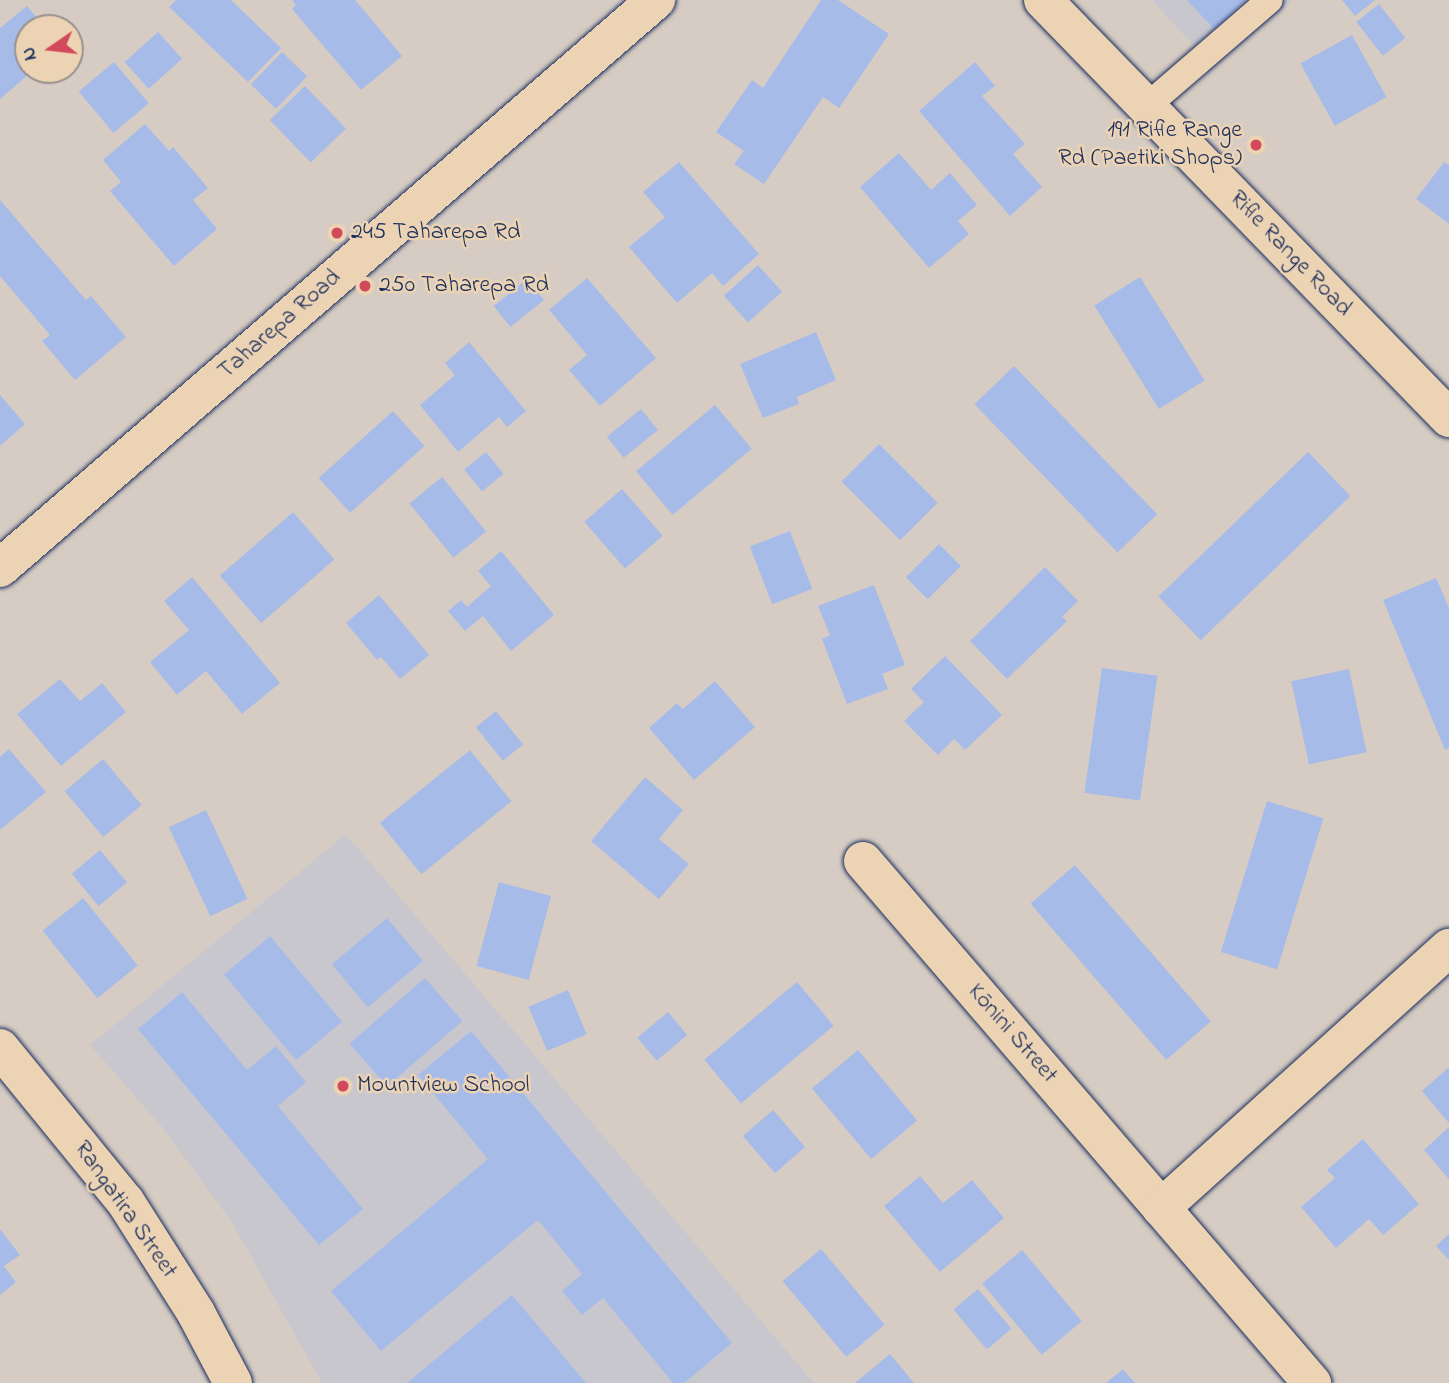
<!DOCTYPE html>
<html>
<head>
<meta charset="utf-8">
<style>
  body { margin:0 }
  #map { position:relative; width:1449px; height:1383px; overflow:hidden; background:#d7ccc3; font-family:"Indie Flower",sans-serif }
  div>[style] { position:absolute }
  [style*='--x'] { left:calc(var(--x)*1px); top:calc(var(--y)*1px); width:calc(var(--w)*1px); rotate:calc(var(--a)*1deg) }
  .built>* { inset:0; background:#c9c7ce }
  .building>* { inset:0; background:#a7bbe9; transform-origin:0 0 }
  .roads { filter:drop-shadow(0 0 2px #1b2f5e) drop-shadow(0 0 2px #1b2f5e) }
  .lane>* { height:26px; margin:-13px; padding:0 13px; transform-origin:13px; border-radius:13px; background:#ebd3b3 }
  .street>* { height:38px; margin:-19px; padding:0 19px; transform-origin:19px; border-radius:19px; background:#ebd3b3 }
  .secondary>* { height:38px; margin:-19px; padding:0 19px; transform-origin:19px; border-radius:19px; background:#ebd3b3 }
  .dots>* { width:19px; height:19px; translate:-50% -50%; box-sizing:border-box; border:4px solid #ebd3b3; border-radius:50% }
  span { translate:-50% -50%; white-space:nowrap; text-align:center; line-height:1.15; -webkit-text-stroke:5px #ebd3b3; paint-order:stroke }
  .poi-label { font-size:24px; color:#1b2f5e }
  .right { translate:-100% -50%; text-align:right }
  .left { translate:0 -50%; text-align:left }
  .street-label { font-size:24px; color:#1b2f5e }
  .north { position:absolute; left:14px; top:14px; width:70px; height:70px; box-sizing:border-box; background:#ebd3b3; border:2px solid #989191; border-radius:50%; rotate:256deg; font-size:19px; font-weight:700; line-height:28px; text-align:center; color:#1b2f5e }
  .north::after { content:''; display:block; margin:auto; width:24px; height:32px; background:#d1495b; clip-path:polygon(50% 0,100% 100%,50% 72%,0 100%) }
</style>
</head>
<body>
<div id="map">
  <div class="built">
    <i style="clip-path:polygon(1152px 0,1292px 0,1213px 67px)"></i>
    <i style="clip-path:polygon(346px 834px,814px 1383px,322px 1383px,231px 1221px,162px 1127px,90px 1045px)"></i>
  </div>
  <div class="building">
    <i style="clip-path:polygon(176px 0,231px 0,281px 48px,248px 82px,169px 7px)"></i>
    <i style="clip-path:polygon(292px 0,355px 0,402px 56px,361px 90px,292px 9px,296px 5px)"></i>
    <i style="clip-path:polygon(821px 0,838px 0,889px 34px,839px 108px,823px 97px,764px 184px,734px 164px,744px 151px,716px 132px,752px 80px,763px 88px)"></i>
    <i style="clip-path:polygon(1187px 0,1246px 0,1214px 29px)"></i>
    <i style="clip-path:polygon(1342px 0,1375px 0,1355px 16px)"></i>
    <i style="left:1379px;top:4px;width:43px;height:29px;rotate:52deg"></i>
    <i style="clip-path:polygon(27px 6px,46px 28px,28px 28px,28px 70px,34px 70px,0 99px,0 28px)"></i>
    <i style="left:158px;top:32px;width:36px;height:45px;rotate:48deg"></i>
    <i style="left:1352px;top:35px;width:71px;height:59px;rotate:61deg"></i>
    <i style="left:282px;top:52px;width:35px;height:45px;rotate:44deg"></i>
    <i style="left:114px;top:62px;width:54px;height:46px;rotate:50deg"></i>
    <i style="clip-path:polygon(975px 62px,995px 86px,982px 96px,1025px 144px,1013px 154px,1042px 187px,1010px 216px,919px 111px)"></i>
    <i style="left:305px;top:86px;width:59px;height:49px;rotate:46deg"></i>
    <i style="clip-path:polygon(145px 124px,169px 151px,173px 147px,208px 188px,193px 200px,217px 229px,174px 266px,110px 191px,121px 182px,103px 160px)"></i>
    <i style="clip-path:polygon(899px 153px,931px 190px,950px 173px,977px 205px,958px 221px,969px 234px,929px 268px,860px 187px)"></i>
    <i style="clip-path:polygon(679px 162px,759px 254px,723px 286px,712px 273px,677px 303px,629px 247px,665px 217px,643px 192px)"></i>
    <i style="clip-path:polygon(1444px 162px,1449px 165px,1449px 224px,1416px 199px)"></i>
    <i style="clip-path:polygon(0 200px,86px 300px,91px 296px,126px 337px,75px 380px,42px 341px,50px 335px,0 276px)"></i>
    <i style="left:758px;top:265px;width:36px;height:46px;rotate:48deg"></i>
    <i style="left:1140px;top:277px;width:122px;height:54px;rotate:58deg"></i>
    <i style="clip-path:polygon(587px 278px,656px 358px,600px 406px,569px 370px,587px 355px,549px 310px)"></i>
    <i style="left:527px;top:279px;width:27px;height:43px;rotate:51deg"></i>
    <i style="clip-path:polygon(816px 332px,836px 380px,797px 397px,799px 404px,763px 418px,740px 364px)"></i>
    <i style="clip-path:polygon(469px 342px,526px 411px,507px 427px,499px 417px,458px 452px,420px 405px,455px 375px,445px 363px)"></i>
    <i style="left:1014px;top:366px;width:206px;height:55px;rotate:46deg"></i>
    <i style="clip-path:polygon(0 395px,25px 424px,0 446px)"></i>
    <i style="left:715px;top:405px;width:57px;height:103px;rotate:50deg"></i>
    <i style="left:641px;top:409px;width:27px;height:44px;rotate:51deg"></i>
    <i style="left:393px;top:411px;width:47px;height:100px;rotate:48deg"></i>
    <i style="left:879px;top:444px;width:83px;height:53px;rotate:45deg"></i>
    <i style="left:486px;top:452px;width:28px;height:28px;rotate:51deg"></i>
    <i style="left:1308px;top:452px;width:61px;height:208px;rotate:46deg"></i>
    <i style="left:442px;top:477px;width:70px;height:42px;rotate:51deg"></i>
    <i style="left:622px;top:489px;width:62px;height:50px;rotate:49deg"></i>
    <i style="left:293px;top:512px;width:63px;height:97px;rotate:49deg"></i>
    <i style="left:790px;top:531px;width:62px;height:43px;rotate:69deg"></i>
    <i style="left:939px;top:544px;width:31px;height:47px;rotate:45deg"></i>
    <i style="clip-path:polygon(501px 551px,554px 615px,511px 651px,483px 616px,465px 631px,448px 611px,461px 600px,467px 607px,491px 586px,478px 571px)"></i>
    <i style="clip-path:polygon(1045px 567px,1078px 601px,1062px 617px,1067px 621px,1007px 679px,970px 641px)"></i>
    <i style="clip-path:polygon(192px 577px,280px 683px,242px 714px,206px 671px,177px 695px,150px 662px,189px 630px,164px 601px)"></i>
    <i style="clip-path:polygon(1436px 578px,1449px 608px,1449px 748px,1445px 750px,1383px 600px)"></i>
    <i style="clip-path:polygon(874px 585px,905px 665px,882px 674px,888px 689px,847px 704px,822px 639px,830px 635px,818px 606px)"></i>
    <i style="clip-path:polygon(379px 595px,429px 655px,400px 679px,381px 657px,377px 660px,346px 623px)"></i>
    <i style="clip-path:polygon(945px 656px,1002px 715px,965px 750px,954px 739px,938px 755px,904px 721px,924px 702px,911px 689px)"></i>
    <i style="left:1102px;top:668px;width:56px;height:126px;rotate:8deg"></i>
    <i style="left:1349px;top:669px;width:85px;height:59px;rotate:78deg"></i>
    <i style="clip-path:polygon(60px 679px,80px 701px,102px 683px,126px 712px,61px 766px,17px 714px)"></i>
    <i style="clip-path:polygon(715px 681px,755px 727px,694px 780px,649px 728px,677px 703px,683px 709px)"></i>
    <i style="left:496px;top:711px;width:43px;height:26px;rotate:51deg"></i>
    <i style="clip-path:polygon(9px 749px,46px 792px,0 830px,0 757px)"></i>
    <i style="left:470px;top:750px;width:66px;height:116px;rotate:51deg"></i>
    <i style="left:103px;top:759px;width:60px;height:50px;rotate:50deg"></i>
    <i style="clip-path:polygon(645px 777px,683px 810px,659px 839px,689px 864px,659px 899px,591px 841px)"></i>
    <i style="left:1267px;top:801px;width:59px;height:158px;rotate:17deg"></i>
    <i style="left:206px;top:810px;width:98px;height:41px;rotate:65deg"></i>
    <i style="left:100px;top:850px;width:42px;height:37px;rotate:50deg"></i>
    <i style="left:1075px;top:865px;width:207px;height:59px;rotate:49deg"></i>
    <i style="left:499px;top:882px;width:54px;height:87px;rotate:15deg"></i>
    <i style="left:83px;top:898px;width:87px;height:52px;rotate:51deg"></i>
    <i style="left:387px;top:918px;width:56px;height:72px;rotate:50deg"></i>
    <i style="left:270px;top:936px;width:112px;height:60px;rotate:50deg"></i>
    <i style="left:425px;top:978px;width:57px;height:100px;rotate:49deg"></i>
    <i style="left:797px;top:982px;width:57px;height:121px;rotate:50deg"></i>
    <i style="left:568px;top:990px;width:48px;height:43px;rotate:67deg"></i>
    <i style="clip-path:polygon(182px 992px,247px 1070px,276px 1046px,306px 1082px,278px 1106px,363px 1209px,319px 1245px,138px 1029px)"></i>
    <i style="left:668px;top:1012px;width:30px;height:40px;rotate:50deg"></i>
    <i style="clip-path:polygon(471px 1031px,732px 1343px,684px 1383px,673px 1383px,603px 1298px,582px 1315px,562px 1291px,582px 1274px,538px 1220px,381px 1351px,331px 1291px,488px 1159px,418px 1075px)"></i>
    <i style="left:858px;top:1050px;width:92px;height:60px;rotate:50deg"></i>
    <i style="clip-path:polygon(1449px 1067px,1449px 1123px,1422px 1091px)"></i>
    <i style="left:773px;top:1110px;width:49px;height:40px;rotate:49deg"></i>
    <i style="clip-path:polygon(1449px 1127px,1449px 1179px,1424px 1150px)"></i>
    <i style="clip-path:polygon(1363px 1139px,1419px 1204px,1383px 1235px,1369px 1219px,1336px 1248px,1301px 1207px,1335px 1178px,1327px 1170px)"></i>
    <i style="clip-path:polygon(920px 1176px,943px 1203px,972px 1180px,1004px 1218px,940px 1272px,884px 1206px)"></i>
    <i style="clip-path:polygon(0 1229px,20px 1255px,4px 1266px,16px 1282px,0 1295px)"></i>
    <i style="clip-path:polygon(1449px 1234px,1449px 1260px,1436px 1246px)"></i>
    <i style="left:821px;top:1249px;width:99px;height:50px;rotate:50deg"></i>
    <i style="left:1022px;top:1250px;width:93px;height:52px;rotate:50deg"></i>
    <i style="left:978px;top:1289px;width:52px;height:32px;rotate:50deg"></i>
    <i style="clip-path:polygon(512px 1295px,586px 1383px,407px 1383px)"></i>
    <i style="clip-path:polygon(890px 1354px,914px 1383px,855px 1383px)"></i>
    <i style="clip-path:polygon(1123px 1369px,1135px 1383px,1106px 1383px)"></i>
  </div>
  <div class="roads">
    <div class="lane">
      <i style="--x:1147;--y:106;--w:162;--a:-40.8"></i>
    </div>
    <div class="street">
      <i style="--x:863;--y:861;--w:689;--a:49.3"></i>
      <i style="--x:0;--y:1048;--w:198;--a:50.8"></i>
      <i style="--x:125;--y:1201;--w:133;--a:57.6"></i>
      <i style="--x:196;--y:1313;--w:79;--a:62.1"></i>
      <i style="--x:1161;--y:1208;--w:388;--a:-42.1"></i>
    </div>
    <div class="secondary">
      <i style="--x:1043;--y:0;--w:583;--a:45.83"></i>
      <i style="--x:0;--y:568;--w:868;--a:-40.89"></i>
    </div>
  </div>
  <div class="dots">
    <i style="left:1256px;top:145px;background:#d1495b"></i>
    <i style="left:337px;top:233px;background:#d1495b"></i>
    <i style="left:365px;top:286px;background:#d1495b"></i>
    <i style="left:343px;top:1086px;background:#d1495b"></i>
  </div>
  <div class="poi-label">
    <span class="right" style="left:1242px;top:145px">191 Rifle Range<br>Rd (Paetiki Shops)</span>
    <span class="left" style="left:351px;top:233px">245 Taharepa Rd</span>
    <span class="left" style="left:379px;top:286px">250 Taharepa Rd</span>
    <span class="left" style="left:357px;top:1086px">Mountview School</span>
  </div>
  <div class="street-label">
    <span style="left:1290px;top:254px;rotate:46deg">Rifle Range Road</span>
    <span style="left:280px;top:325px;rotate:-41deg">Taharepa Road</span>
    <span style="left:1012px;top:1034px;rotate:49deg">Kōnini Street</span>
    <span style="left:125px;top:1210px;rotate:55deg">Rangatira Street</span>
  </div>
  <div class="north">N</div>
</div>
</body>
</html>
